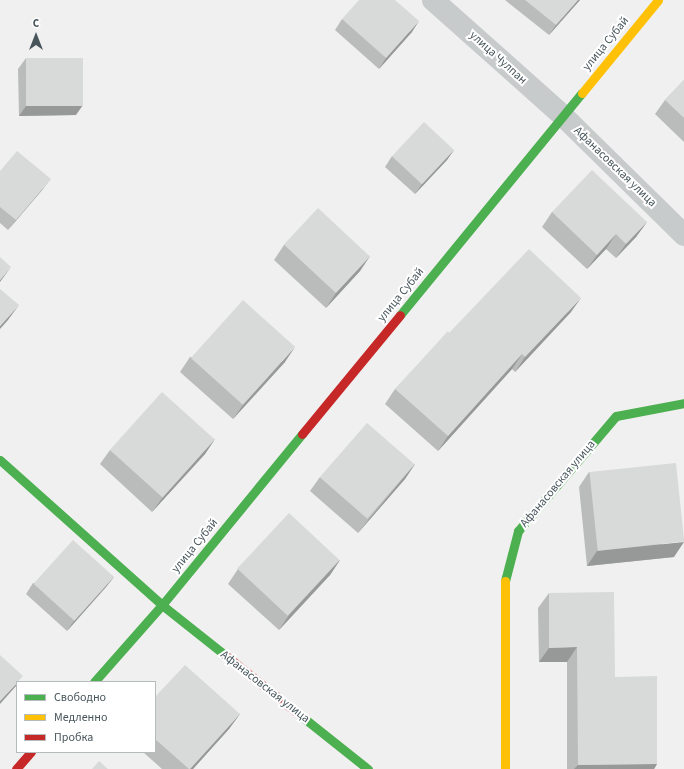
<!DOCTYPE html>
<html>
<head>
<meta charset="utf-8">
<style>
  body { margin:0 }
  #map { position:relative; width:684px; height:769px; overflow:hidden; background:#f1f0f0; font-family:"Source Sans 3",sans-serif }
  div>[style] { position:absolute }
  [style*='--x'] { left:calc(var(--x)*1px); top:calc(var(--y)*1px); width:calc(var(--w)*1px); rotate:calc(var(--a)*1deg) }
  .street>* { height:22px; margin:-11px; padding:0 11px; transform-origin:11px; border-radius:11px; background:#c8cbcc }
  .fast>* { height:9px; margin:-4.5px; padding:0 4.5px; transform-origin:4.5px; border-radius:4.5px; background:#4caf50 }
  .slow>* { height:9px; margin:-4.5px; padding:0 4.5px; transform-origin:4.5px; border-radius:4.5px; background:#ffc107 }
  .jam>* { height:9px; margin:-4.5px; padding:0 4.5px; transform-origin:4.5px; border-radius:4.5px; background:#c62828 }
  .wall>* { inset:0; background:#babbbb }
  .shaded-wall>* { inset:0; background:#979898 }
  .building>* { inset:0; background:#d8d9d9; transform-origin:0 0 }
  span { translate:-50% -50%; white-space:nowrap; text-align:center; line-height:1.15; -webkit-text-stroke:4px #fff; paint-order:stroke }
  .street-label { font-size:12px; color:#48565c }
  .legend { position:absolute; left:16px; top:681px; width:140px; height:72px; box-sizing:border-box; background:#fff; border:1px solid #b6bbbe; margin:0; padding:5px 7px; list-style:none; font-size:12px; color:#48565c }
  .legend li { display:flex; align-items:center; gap:8px; height:20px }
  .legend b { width:20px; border:1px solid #b6bbbe }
  .north { position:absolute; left:16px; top:16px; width:40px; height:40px; -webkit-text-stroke:3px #fff; paint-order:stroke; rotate:0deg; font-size:11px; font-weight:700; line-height:16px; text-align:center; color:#48565c }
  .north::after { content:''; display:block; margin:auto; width:14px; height:18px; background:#48565c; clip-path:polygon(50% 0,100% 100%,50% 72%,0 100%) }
</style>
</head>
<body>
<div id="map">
  <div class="street">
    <i style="--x:433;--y:0;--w:174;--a:41.7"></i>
    <i style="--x:563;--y:116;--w:170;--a:44.5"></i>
  </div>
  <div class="fast">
    <i style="--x:400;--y:315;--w:287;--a:-50.7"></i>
    <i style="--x:0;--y:460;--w:217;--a:41.8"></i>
    <i style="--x:162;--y:605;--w:80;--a:38.4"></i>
    <i style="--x:505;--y:581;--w:52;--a:-75.4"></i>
    <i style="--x:518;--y:531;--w:151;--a:-49.6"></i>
    <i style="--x:616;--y:416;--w:69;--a:-10.8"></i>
    <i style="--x:94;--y:682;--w:103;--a:-48.6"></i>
    <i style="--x:162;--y:605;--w:221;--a:-50.7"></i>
    <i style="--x:300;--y:715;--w:87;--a:38.5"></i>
  </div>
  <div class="slow">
    <i style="--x:582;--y:93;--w:120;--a:-50.7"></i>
    <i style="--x:505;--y:581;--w:188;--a:90"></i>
  </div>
  <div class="jam">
    <i style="--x:302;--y:434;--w:154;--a:-50.5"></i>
    <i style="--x:225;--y:655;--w:96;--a:38.7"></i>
    <i style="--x:16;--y:769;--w:23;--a:-49"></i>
  </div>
  <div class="wall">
    <i style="clip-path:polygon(505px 0,580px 0,549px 35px)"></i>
    <i style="clip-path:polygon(342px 19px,412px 32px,379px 69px,335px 30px)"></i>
    <i style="clip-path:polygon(26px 58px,76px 115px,19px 116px,18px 69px)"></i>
    <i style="clip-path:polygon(684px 80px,684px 142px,655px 114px,665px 100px)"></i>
    <i style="clip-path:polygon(454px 150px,447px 160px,415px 194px,385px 167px,392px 156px)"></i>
    <i style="clip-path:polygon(0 171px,43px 189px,8px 230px,0 223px)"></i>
    <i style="clip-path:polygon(552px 212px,647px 222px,636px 237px,616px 258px,606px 249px,587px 269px,542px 227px)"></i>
    <i style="clip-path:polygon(284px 245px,370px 256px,360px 271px,326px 308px,274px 260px)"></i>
    <i style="clip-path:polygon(571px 312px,515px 372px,512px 369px,438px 451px,385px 404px,395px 389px,449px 333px)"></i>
    <i style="clip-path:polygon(190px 357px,285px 362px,233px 419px,180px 372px)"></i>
    <i style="clip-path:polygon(215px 439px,205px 454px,152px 512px,100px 464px,110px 450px)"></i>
    <i style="clip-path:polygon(415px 464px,405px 479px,358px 533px,310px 491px,320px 477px)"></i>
    <i style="clip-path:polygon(589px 472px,674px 557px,587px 566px,579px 487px)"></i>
    <i style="clip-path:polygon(340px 560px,330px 575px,279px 630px,228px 584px,238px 569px)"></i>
    <i style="clip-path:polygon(114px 577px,106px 587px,67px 631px,26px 594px,33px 583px)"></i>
    <i style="clip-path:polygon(549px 593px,615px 677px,657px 764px,654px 769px,567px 769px,567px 662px,539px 662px,538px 608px)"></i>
    <i style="clip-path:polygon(155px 697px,240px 714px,229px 729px,193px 769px,162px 769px,143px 752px,155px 752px)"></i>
  </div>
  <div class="shaded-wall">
    <i style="clip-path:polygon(578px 0,580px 0,549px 35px,556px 25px)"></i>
    <i style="clip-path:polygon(419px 21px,412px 32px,379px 69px,386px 58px)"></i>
    <i style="clip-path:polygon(83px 105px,76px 115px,19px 116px,26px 106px)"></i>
    <i style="clip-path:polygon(454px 150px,447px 160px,415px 194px,422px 184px)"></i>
    <i style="clip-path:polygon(51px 179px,43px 189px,8px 230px,16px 220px)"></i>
    <i style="clip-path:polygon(647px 222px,636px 237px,616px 258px,626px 244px)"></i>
    <i style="clip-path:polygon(616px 234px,606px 249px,587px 269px,597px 255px)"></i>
    <i style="clip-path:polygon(370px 256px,360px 271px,326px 308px,336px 293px)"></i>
    <i style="clip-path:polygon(11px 267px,0 282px,0 280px)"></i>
    <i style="clip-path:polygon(581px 298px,571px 312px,515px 372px,525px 357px)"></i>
    <i style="clip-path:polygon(19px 305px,8px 320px,0 329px,0 326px)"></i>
    <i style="clip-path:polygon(295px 347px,285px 362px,233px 419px,243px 405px)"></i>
    <i style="clip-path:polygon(522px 354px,512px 369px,438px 451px,448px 436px)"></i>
    <i style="clip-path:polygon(215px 439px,205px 454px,152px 512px,163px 497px)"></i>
    <i style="clip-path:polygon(415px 464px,405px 479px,358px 533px,369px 519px)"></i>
    <i style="clip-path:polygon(684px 542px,674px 557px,587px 566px,597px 551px)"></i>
    <i style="clip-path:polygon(340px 560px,330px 575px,279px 630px,289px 615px)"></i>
    <i style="clip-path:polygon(114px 577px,106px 587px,67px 631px,74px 621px)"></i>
    <i style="clip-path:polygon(577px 647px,567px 662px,539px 662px,549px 648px)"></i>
    <i style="clip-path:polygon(17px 683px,17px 685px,16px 686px,0 704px,0 701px)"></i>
    <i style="clip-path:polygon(240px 714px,229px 729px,193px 769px,190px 769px)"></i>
    <i style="clip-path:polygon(657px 764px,654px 769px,574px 769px,578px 765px)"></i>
  </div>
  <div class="building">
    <i style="clip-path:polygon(359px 0,395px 0,419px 21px,386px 58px,342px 19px)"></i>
    <i style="clip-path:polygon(525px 0,578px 0,556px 25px)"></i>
    <i style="left:26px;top:58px;width:57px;height:48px"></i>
    <i style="clip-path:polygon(684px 80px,684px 118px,665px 100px)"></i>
    <i style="left:424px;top:122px;width:41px;height:47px;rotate:43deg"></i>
    <i style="clip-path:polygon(17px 151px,51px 179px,16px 220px,0 207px,0 171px)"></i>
    <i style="clip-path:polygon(592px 170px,647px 222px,626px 244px,616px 234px,597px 255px,552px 212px)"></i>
    <i style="left:318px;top:208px;width:71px;height:50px;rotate:43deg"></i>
    <i style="clip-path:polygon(529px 249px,581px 298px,525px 357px,522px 354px,448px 436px,395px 389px,448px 331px,449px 333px)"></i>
    <i style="clip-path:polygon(0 257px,11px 267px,0 280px)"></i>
    <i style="clip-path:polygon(0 289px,19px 305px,0 326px)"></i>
    <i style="left:243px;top:300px;width:70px;height:78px;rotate:42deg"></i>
    <i style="left:162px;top:392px;width:71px;height:78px;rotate:42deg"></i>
    <i style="left:367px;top:423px;width:63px;height:72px;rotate:41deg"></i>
    <i style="left:676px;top:463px;width:79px;height:87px;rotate:84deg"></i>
    <i style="left:289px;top:513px;width:69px;height:76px;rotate:43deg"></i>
    <i style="left:73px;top:540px;width:55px;height:59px;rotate:42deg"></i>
    <i style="clip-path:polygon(614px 592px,615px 677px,657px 676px,657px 764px,578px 765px,577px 647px,549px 648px,549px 593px)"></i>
    <i style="clip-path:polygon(0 655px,23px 676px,0 701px)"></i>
    <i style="clip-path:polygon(185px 665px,240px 714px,190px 769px,189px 769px,155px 739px,155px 697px)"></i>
    <i style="clip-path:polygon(99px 761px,108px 769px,92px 769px)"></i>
  </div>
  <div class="street-label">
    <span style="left:606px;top:44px;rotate:-51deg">улица Субай</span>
    <span style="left:498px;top:58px;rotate:42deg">улица Чулпан</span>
    <span style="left:615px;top:167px;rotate:44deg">Афанасовская улица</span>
    <span style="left:401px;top:295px;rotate:-51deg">улица Субай</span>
    <span style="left:558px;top:484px;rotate:-50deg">Афанасовская улица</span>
    <span style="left:195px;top:546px;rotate:-51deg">улица Субай</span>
    <span style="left:265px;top:687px;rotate:38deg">Афанасовская улица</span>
  </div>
  <ul class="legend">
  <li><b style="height:5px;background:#4caf50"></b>Свободно</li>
  <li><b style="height:5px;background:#ffc107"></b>Медленно</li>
  <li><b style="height:5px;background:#c62828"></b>Пробка</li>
  </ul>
  <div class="north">С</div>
</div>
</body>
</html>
